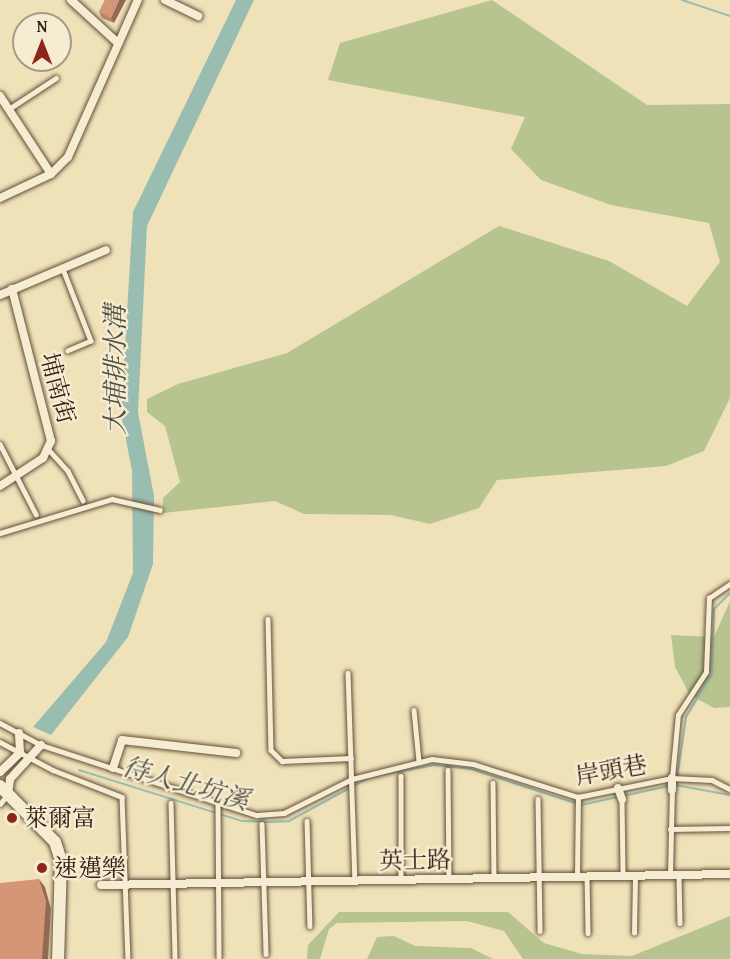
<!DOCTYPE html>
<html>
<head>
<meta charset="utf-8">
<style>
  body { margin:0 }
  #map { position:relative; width:730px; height:959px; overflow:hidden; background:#f0e2b8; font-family:"Gentium Book Plus","Noto Serif TC",serif }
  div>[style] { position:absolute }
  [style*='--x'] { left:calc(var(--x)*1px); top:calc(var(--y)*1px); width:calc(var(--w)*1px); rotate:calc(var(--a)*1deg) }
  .green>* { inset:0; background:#b7c490 }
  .water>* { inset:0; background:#9abdb2 }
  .stream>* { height:2px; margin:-1px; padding:0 1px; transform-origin:1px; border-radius:1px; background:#9abdb2 }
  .roads { filter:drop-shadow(0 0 2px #624f3c) drop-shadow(0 0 2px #624f3c) }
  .service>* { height:4.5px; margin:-2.25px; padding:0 2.25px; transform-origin:2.25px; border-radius:2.25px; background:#f5ecd1 }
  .minor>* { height:8px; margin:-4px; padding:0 4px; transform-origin:4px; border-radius:4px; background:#f5ecd1 }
  .secondary>* { height:12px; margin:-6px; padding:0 6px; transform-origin:6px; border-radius:6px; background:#f5ecd1 }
  .wall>* { inset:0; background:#b68165 }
  .shaded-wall>* { inset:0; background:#946953 }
  .building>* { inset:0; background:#d49676 }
  .dots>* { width:16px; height:16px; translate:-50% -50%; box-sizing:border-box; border:3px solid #f5ecd1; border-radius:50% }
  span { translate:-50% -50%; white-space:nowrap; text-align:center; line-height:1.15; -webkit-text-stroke:4.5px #f5ecd1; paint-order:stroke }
  .street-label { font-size:24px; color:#321e12 }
  .poi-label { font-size:24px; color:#321e12 }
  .left { translate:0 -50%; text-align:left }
  .water-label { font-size:26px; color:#514e42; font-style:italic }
  .north { position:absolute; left:12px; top:12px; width:60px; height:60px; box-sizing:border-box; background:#f5ecd1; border:2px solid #a79a85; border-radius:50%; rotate:0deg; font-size:16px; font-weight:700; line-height:24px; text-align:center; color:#321e12 }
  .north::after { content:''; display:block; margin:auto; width:21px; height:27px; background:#8f2418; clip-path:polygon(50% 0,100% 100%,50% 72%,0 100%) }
</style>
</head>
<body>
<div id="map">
  <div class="green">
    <i style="clip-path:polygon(492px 0,647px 105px,730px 104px,730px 398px,704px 451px,666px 466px,497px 480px,479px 508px,430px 524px,391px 515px,304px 514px,275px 501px,163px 513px,163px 498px,180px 482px,165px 426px,147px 412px,147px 399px,178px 384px,287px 353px,499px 226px,609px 261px,687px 306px,720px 262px,709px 223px,611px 205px,541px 180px,511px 149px,525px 117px,328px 80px,340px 43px)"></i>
    <i style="clip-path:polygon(730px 601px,730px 707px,714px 708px,690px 695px,675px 667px,671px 635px,714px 637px)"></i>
    <i style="clip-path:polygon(339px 912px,508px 912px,544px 943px,582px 954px,632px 956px,730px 916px,730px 959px,523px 959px,504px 931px,467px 921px,337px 923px,329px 929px,320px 959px,307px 959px,308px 945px)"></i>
    <i style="clip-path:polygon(394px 936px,415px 946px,471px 948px,493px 959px,367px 959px,377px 937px)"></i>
  </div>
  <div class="water">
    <i style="clip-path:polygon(236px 0,254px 0,147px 226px,138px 412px,154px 496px,153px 564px,128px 637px,51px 735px,33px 727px,106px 642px,133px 573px,132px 471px,121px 414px,133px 212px)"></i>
  </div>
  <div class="stream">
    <i style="--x:682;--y:0;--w:51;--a:18.4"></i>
    <i style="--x:79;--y:770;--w:171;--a:17.4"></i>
    <i style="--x:242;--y:821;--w:24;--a:2"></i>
    <i style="--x:266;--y:822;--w:23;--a:-2"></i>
    <i style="--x:289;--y:821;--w:92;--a:-28.5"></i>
    <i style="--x:370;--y:777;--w:65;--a:-10.6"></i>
    <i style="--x:434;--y:765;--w:37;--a:6"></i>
    <i style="--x:471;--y:769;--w:116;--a:18.1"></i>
    <i style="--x:581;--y:805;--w:90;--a:-12.2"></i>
    <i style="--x:675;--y:785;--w:56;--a:10.3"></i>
    <i style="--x:676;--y:785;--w:69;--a:-81.6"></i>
    <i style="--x:686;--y:717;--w:50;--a:-58.8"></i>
    <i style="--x:712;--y:674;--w:65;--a:-88.2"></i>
    <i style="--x:714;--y:609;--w:23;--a:-45"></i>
  </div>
  <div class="roads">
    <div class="service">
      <i style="--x:9;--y:109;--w:56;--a:-33.4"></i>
      <i style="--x:63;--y:269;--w:77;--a:68.7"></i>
      <i style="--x:91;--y:341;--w:25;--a:157"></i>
      <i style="--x:0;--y:444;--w:79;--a:62.8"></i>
      <i style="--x:50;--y:451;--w:27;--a:48"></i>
      <i style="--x:68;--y:471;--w:33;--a:63"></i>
      <i style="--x:0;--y:533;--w:117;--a:-16.9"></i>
      <i style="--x:112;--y:499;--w:49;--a:12.9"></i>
      <i style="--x:268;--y:619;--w:131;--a:88.7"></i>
      <i style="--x:271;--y:750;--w:16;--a:45"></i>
      <i style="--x:282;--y:761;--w:69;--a:-2.5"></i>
      <i style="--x:348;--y:673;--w:207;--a:88.1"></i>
      <i style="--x:414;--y:710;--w:51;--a:84.4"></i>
      <i style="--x:0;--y:723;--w:47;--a:28.2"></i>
      <i style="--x:41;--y:745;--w:227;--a:18"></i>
      <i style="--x:257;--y:815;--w:27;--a:-4"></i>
      <i style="--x:284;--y:813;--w:76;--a:-26.6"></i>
      <i style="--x:352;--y:779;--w:82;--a:-14"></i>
      <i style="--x:432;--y:759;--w:41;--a:7"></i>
      <i style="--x:473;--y:764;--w:110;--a:17.4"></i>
      <i style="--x:578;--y:797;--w:96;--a:-11.4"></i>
      <i style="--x:672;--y:778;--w:63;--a:-84.6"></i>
      <i style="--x:678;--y:715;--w:51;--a:-56.9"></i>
      <i style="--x:706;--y:672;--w:74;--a:-87.7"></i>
      <i style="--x:709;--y:598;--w:25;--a:-34"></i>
      <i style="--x:0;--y:742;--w:60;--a:27.8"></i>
      <i style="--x:53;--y:770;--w:74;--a:21.4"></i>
      <i style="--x:122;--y:797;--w:162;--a:87.9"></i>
      <i style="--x:448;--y:770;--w:108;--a:89.5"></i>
      <i style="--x:401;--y:776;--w:103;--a:90"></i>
      <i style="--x:672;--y:778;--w:40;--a:2.9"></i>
      <i style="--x:712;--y:780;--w:20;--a:27"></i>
      <i style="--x:493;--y:783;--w:94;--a:89.4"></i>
      <i style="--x:538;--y:799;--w:132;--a:89.1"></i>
      <i style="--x:622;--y:799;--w:76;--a:89.2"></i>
      <i style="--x:171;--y:803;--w:156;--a:88.5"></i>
      <i style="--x:0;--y:804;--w:13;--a:-51"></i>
      <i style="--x:218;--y:805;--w:152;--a:89.6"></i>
      <i style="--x:307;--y:821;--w:105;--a:88.4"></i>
      <i style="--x:262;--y:824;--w:130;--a:88.2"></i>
      <i style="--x:670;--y:829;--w:60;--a:-1"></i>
      <i style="--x:577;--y:875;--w:78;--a:-89.3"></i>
      <i style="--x:587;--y:875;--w:58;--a:89"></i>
      <i style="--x:670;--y:875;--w:85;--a:-88.7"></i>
      <i style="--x:679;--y:876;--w:47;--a:88.8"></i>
      <i style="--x:634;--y:933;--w:57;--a:-89"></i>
    </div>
    <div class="minor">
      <i style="--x:71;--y:0;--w:64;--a:42.5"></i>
      <i style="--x:165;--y:0;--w:37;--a:26"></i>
      <i style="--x:0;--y:96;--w:93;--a:56.8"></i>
      <i style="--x:0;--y:198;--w:56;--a:-25.2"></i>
      <i style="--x:51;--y:174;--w:24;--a:-45"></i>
      <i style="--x:68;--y:157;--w:172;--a:-66"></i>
      <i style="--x:0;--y:295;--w:115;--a:-23"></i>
      <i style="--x:0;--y:486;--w:51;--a:-33.1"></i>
      <i style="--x:43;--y:458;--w:19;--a:-65"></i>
      <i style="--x:51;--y:441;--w:157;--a:-104.4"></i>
      <i style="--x:113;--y:768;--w:29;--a:-72"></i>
      <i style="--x:122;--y:740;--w:115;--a:6.5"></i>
      <i style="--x:0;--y:772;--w:28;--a:-44"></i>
      <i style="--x:20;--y:753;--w:20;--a:-93"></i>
      <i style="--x:618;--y:788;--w:12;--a:70"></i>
      <i style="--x:672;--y:790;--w:12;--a:-90"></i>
      <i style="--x:8;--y:794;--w:15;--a:-82"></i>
      <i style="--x:10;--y:779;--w:46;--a:-47.6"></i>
      <i style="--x:101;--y:885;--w:629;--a:-1"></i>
    </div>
    <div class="secondary">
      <i style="--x:0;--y:786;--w:78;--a:45.5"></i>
      <i style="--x:55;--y:842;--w:19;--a:72"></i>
      <i style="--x:61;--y:860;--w:99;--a:91.7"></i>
    </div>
  </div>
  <div class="wall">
    <i style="clip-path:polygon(105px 0,114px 23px,102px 18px,99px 12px)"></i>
  </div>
  <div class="shaded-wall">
    <i style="clip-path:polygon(119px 0,126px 0,114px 23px,111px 18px)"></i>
    <i style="clip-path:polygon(39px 879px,45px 887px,51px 909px,48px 959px,42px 959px)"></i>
  </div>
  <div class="building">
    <i style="clip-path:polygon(105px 0,119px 0,111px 18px,99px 12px)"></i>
    <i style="clip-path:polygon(39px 879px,46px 901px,42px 959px,0 959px,0 883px)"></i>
  </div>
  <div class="dots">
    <i style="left:12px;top:818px;background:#8f2418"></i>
    <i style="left:42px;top:868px;background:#8f2418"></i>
  </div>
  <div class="street-label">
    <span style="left:58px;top:388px;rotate:75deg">埔南街</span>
    <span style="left:611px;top:770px;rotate:-10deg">岸頭巷</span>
    <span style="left:415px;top:860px;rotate:-1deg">英士路</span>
  </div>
  <div class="poi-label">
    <span class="left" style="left:24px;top:818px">萊爾富</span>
    <span class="left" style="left:54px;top:868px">速邁樂</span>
  </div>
  <div class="water-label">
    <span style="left:115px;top:370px;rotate:-90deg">大埔排水溝</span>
    <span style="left:186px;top:783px;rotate:16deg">待人北坑溪</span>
  </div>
  <div class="north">N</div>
</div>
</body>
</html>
